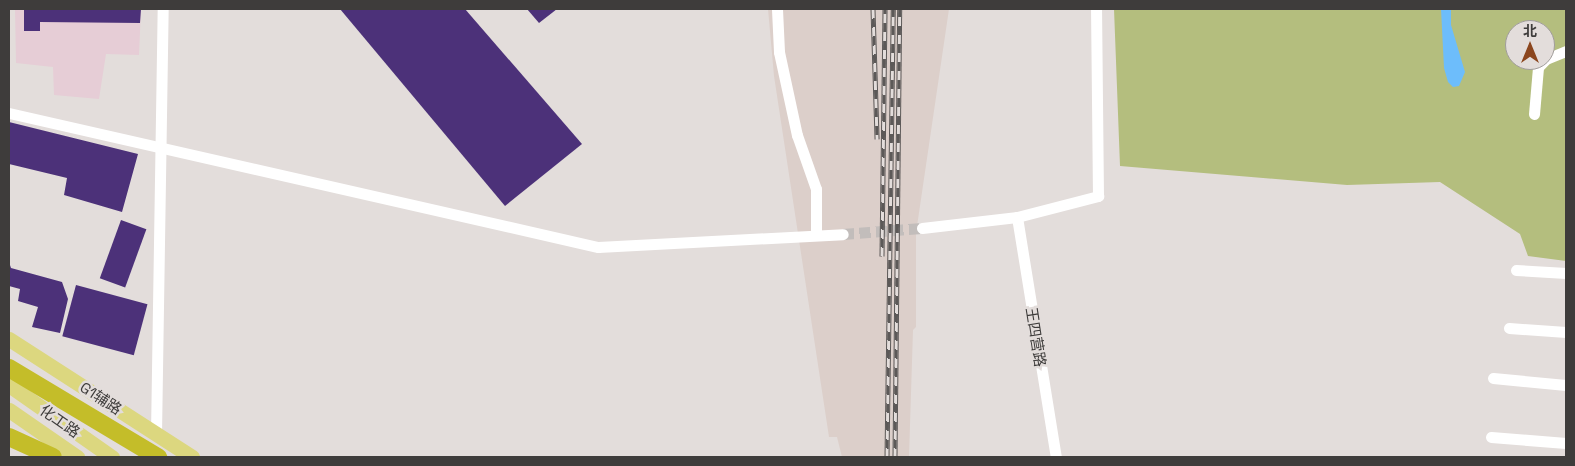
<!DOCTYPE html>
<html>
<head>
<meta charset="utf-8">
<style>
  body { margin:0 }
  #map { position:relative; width:1575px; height:466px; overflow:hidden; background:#e3dddb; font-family:"Space Grotesk","Noto Sans SC",sans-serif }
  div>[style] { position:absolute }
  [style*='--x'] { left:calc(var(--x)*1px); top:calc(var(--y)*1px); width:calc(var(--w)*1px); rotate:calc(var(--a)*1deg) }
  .built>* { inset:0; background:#dccfca }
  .medical>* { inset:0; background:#e6cdd6 }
  .green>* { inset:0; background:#b4be7e }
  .water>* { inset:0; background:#6dbdfb }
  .building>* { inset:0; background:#4c3179; transform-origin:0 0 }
  .minor-tunnel>* { height:11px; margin-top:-5.5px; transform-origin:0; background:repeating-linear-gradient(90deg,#c2bdbb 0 11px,transparent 0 16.5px) }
  .minor>* { height:11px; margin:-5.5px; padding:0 5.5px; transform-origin:5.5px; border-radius:5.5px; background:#fff }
  .major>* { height:15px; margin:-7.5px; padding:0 7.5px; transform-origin:7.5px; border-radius:7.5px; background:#dcd77f }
  .highway>* { height:18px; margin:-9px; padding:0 9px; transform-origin:9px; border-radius:9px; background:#c4bd29 }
  .rail>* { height:5px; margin-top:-2.5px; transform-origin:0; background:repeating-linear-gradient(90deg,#e3dddb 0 9px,#5c5958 0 18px); box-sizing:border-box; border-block:1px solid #5c5958 }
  span { translate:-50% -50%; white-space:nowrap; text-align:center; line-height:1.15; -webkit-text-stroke:5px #e3dddb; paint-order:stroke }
  .street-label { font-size:15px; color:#3e3c3b }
  .frame { position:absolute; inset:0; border:10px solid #3e3c3b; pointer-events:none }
  .north { position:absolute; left:1505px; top:20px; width:50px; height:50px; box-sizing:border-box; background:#e3dddb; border:1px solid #a19d9b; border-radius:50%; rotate:0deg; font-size:14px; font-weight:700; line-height:20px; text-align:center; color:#3e3c3b }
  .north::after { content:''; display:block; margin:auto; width:18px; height:22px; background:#8b461e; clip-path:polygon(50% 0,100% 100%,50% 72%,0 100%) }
</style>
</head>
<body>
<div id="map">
  <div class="built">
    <i style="clip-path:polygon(768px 9px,949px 9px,916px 233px,916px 327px,913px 330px,909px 457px,842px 457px,837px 437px,829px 437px,774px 76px)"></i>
  </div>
  <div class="medical">
    <i style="clip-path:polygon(15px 9px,141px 9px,139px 55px,106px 54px,99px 99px,54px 95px,53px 67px,16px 63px)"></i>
  </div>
  <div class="green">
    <i style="clip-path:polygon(evenodd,1114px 9px,1566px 9px,1566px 261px,1528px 256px,1520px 234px,1440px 182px,1347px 185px,1120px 166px,1114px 9px,1515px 30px,1545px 30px,1545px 60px,1515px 60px,1515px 30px)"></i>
  </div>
  <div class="water">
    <i style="clip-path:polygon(1441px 9px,1451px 9px,1451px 25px,1465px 72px,1459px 86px,1453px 87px,1448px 82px,1444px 68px)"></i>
  </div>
  <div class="building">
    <i style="clip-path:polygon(24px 9px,141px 9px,140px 23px,40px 22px,40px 31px,24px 31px)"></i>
    <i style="clip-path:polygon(340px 9px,465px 9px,582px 144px,505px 206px)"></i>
    <i style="clip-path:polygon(527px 9px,557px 9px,539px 23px)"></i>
    <i style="clip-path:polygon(9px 122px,138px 154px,122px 212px,64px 195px,67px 178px,9px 164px)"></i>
    <i style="left:121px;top:220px;width:27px;height:62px;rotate:20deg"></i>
    <i style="clip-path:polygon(9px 262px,11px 268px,62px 282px,68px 299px,60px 333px,32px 327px,38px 307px,18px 301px,20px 289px,9px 286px)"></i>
    <i style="left:76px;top:285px;width:74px;height:53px;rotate:15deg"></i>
  </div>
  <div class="minor-tunnel">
    <i style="--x:843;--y:234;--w:79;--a:-4.3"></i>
  </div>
  <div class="minor">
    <i style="--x:777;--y:9;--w:43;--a:87.3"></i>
    <i style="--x:779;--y:52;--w:85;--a:77.8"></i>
    <i style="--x:797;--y:135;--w:57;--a:70.6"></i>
    <i style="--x:816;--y:189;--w:46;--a:90"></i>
    <i style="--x:9;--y:113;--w:604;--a:12.82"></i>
    <i style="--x:598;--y:247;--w:245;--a:-3"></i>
    <i style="--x:1534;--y:114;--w:47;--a:-85.1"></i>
    <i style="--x:1538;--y:67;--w:11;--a:-45"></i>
    <i style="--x:1546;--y:59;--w:22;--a:-22"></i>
    <i style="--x:1017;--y:217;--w:243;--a:80.8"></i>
    <i style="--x:922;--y:228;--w:96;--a:-6.6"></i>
    <i style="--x:1017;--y:217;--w:84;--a:-14.5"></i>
    <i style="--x:1098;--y:196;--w:187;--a:-90.6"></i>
    <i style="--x:1516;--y:270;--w:50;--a:3.4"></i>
    <i style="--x:1509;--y:328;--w:57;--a:4"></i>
    <i style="--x:1493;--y:378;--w:73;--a:5.5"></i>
    <i style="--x:156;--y:434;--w:425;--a:-89.1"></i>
    <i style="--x:1491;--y:437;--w:75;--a:4.6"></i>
  </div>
  <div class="major">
    <i style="--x:9;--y:339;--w:218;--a:32.8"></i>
    <i style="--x:9;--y:385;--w:126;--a:35"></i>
    <i style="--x:9;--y:410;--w:83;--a:34.7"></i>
  </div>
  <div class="highway">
    <i style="--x:9;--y:368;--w:174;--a:30.9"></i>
    <i style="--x:9;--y:437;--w:48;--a:24.4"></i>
  </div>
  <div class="rail">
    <i style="--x:873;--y:9;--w:130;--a:88.2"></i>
    <i style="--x:882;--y:256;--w:247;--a:-89.3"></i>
    <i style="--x:887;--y:457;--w:448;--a:-89.2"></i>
    <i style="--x:895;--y:457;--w:448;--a:-89.4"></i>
  </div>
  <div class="street-label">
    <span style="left:1036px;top:337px;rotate:81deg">王四营路</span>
    <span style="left:101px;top:398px;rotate:33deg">G1辅路</span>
    <span style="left:60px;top:421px;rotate:35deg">化工路</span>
  </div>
  <div class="frame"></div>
  <div class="north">北</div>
</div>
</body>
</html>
